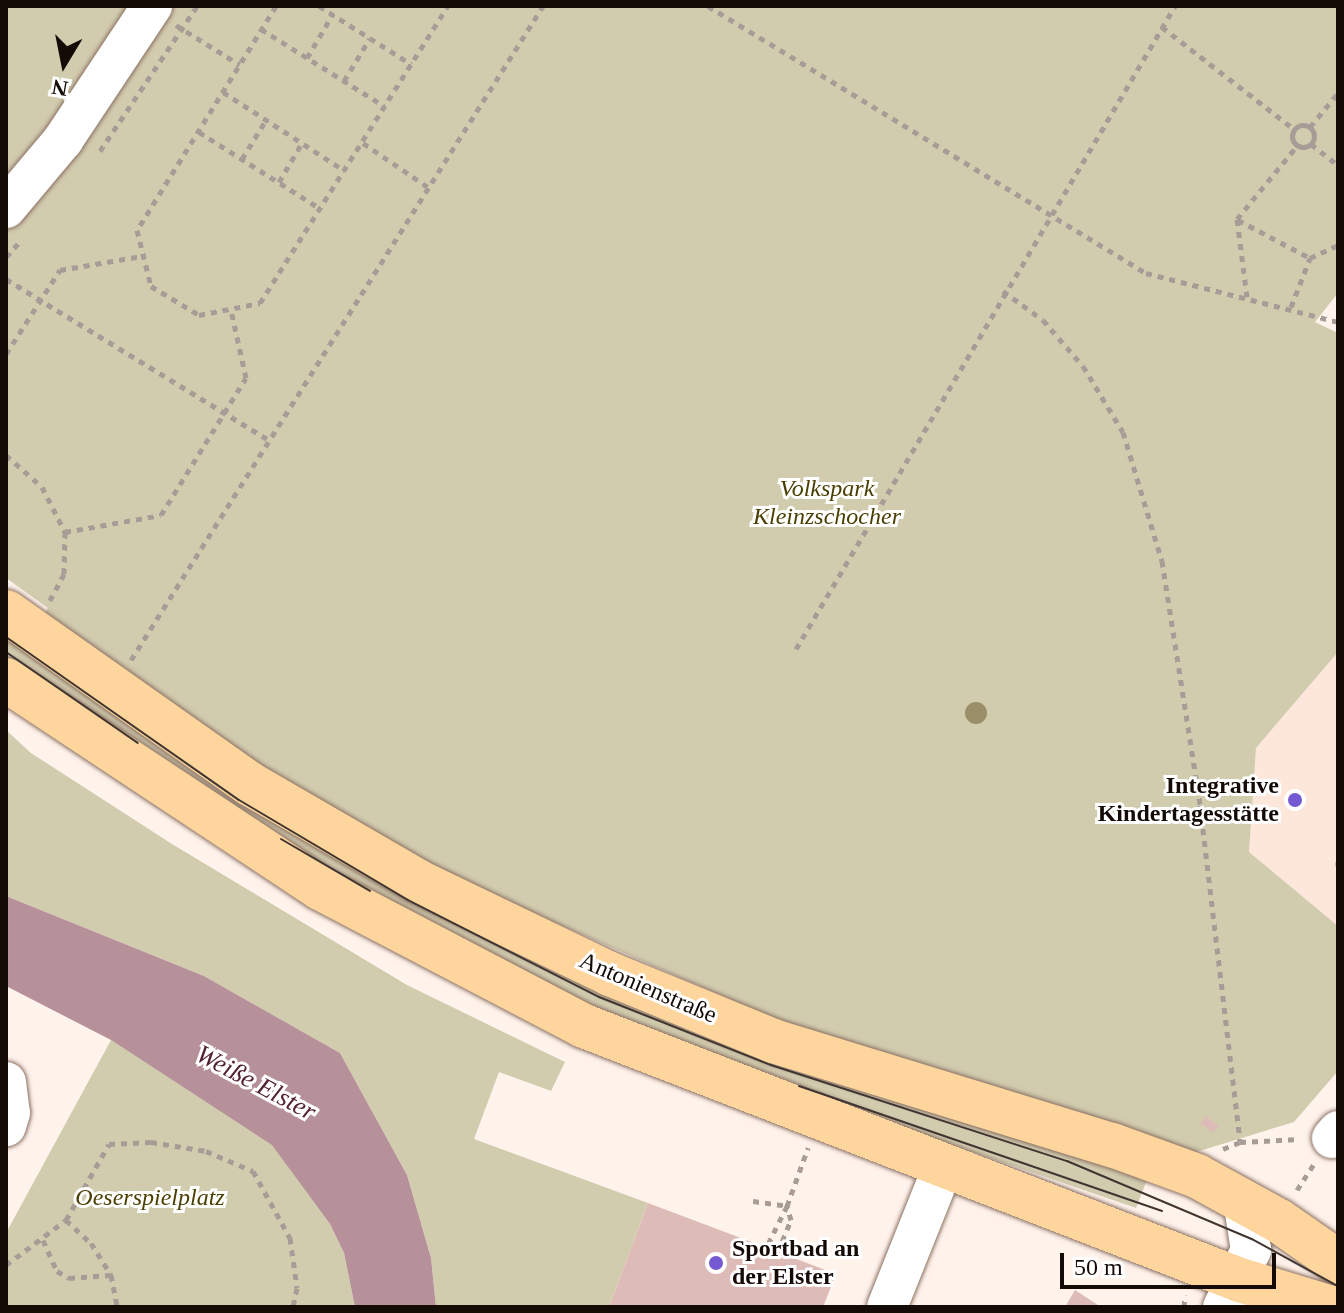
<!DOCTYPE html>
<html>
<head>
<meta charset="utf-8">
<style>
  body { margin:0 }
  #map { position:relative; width:1344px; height:1313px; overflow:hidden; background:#fff3ec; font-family:Georgia,serif }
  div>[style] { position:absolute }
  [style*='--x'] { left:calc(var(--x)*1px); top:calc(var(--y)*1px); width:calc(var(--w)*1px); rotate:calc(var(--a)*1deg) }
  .built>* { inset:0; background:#fde6da }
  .green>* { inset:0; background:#d2ccaf }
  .water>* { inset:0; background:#b6919a }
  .building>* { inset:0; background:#ddbcb8; transform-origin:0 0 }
  .path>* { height:5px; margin-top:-2.5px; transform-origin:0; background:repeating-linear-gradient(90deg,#a89c96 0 6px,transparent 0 12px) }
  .path>.ring { margin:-2.5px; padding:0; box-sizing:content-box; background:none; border:5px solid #a89c96; border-radius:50% }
  .roads { filter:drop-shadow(0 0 2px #8b7163) drop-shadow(0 0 2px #8b7163) }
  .minor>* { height:40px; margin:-20px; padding:0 20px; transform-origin:20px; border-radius:20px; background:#fff }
  .major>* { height:44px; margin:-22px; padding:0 22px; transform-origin:22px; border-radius:22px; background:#fed69d }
  .tram>* { height:2px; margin:-1px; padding:0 1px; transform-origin:1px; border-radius:1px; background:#403530 }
  .trees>* { width:22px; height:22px; margin:-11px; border-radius:50%; background:#9b8f6a }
  .dots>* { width:22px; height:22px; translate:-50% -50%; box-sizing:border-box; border:4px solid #fff; border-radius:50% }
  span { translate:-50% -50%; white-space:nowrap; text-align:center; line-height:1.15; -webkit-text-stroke:6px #fff; paint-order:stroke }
  .park-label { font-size:24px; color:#4a3e00; font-style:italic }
  .poi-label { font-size:24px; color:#150b06; font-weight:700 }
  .right { translate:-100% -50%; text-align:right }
  .left { translate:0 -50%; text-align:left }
  .street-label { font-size:24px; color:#150b06 }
  .water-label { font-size:26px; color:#542333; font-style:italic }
  .frame { position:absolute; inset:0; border:8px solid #150b06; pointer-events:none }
  .north { position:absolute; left:24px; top:24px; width:80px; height:80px; -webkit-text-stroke:6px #fff; paint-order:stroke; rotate:190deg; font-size:22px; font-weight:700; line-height:32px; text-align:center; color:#150b06 }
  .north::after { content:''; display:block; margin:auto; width:28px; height:36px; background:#150b06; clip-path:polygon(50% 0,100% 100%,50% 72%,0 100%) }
  .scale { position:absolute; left:1060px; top:1253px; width:216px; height:36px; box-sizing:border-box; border:4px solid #150b06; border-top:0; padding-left:10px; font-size:24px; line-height:28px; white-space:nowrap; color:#150b06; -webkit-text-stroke:6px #fff; paint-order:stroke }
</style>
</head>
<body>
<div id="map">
  <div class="built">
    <i style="clip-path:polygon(1338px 652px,1338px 926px,1249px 852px,1256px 748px)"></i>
  </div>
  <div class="green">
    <i style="clip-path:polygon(6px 6px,1338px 6px,1338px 293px,1315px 322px,1338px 333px,1338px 652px,1256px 748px,1249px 852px,1338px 926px,1338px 1071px,1294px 1122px,1193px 1153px,777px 1020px,451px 877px,270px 774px,44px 614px,48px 608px,6px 578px)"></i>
    <i style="clip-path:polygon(6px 628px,341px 854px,1150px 1172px,1136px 1208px,652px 1042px,327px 877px,6px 664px)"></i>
    <i style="clip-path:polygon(6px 730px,31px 753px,172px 844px,407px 985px,565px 1062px,551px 1091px,499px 1072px,474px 1139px,648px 1203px,609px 1307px,436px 1307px,431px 1258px,407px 1175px,340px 1053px,204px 976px,6px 896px)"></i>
    <i style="clip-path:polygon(111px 1040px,272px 1144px,330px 1224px,344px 1253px,355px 1307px,6px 1307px,6px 1233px)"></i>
  </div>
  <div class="water">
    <i style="clip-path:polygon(6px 896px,204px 976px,340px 1053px,407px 1175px,431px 1258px,436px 1307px,355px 1307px,344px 1253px,330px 1224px,272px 1145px,111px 1040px,6px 986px)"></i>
  </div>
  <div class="building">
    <i style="left:1206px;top:1116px;width:16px;height:9px;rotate:38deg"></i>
    <i style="clip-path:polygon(648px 1203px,836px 1274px,823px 1307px,609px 1307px)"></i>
    <i style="clip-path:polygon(1075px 1290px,1101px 1307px,1065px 1307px)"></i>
  </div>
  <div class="path">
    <i style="--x:276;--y:6;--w:264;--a:121.8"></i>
    <i style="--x:137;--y:230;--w:58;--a:76"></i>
    <i style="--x:151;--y:286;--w:56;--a:31.1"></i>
    <i style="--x:199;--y:315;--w:62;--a:-11.1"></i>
    <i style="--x:260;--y:303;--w:352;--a:-57.7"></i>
    <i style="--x:319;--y:6;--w:109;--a:32.2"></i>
    <i style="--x:708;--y:6;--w:513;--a:31.37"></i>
    <i style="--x:1146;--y:273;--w:198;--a:14.3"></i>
    <i style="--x:176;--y:25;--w:75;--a:32"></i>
    <i style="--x:1162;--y:27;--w:167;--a:37.7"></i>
    <i style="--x:261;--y:29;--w:145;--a:32"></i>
    <i style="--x:307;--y:58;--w:51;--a:-59.4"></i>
    <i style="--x:344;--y:81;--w:50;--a:-58.8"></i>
    <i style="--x:223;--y:92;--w:145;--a:32.9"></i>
    <i class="ring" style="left:1292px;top:125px;width:17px;height:17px"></i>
    <i style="--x:1310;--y:127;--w:44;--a:-50.5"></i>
    <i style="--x:199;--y:132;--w:144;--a:32.3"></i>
    <i style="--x:363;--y:143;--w:78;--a:34.1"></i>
    <i style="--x:1311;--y:144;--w:34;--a:38"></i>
    <i style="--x:100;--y:151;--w:174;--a:-56.2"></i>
    <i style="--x:242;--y:159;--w:46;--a:-58.4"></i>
    <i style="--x:279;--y:182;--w:45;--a:-59.5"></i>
    <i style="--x:1238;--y:220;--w:81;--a:27.8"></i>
    <i style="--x:6;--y:257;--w:24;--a:-48"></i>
    <i style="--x:6;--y:279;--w:310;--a:31.5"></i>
    <i style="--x:1003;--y:291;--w:49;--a:35.9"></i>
    <i style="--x:1043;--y:320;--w:61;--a:49"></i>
    <i style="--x:1083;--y:366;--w:77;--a:58.8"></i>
    <i style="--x:1123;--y:432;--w:135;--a:73.2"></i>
    <i style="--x:1162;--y:561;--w:247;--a:81.1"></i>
    <i style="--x:1200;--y:805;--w:339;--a:83.2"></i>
    <i style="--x:1247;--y:297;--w:79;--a:-97.3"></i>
    <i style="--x:1237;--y:219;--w:94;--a:-50.6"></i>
    <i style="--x:1291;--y:307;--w:53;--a:-68.8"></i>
    <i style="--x:1310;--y:258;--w:31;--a:-25"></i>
    <i style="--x:6;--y:354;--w:100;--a:-57.3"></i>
    <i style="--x:60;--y:270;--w:83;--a:-9.7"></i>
    <i style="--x:6;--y:455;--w:48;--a:41.6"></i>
    <i style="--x:42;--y:487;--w:51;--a:62.9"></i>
    <i style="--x:65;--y:532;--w:42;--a:91.4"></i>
    <i style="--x:64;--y:574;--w:32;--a:118"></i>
    <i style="--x:65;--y:532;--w:97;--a:-10"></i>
    <i style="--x:161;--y:515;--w:161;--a:-58.2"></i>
    <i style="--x:246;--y:378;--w:70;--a:-102.4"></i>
    <i style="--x:796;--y:649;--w:746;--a:-59.48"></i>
    <i style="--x:131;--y:660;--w:773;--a:-57.79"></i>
    <i style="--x:1338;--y:861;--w:5;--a:90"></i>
    <i style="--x:1223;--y:1149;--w:18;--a:-22"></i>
    <i style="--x:1240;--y:1142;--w:59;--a:-2.9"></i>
    <i style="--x:1297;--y:1190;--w:30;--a:-57"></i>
    <i style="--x:753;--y:1201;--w:34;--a:8"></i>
    <i style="--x:787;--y:1206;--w:47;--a:116.6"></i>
    <i style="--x:66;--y:1220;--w:34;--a:43"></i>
    <i style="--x:91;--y:1243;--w:38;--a:58"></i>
    <i style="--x:111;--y:1275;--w:33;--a:79"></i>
    <i style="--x:43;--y:1240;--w:34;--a:66"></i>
    <i style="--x:57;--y:1271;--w:14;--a:30"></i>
    <i style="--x:69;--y:1278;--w:42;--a:-4.1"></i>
    <i style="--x:778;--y:1252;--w:35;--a:-68"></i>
    <i style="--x:791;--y:1220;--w:15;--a:-106"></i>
    <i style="--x:787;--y:1206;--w:62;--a:-70.1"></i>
    <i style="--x:6;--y:1265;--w:75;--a:-36.9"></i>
    <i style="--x:66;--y:1220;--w:87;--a:-60.5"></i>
    <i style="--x:109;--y:1144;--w:42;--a:-2.7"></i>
    <i style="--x:151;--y:1142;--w:56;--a:9.3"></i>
    <i style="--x:206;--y:1151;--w:51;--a:23.1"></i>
    <i style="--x:253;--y:1171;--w:77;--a:61.1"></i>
    <i style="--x:290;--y:1238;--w:50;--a:82"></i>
    <i style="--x:297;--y:1288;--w:19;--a:102"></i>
    <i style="--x:1184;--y:1307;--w:12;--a:-85"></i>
  </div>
  <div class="roads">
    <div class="minor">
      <i style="--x:6;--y:208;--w:89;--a:-50"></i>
      <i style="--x:63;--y:140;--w:161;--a:-56.4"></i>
      <i style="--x:6;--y:1082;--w:31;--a:83"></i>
      <i style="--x:10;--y:1113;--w:14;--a:107"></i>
      <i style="--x:1332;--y:1138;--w:9;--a:-49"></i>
      <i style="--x:887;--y:1307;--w:151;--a:-68.2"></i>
      <i style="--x:1223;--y:1307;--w:64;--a:-63.8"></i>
      <i style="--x:1251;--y:1250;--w:51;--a:-99.1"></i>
    </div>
    <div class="major">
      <i style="--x:6;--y:612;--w:299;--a:35.2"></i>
      <i style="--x:250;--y:784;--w:195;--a:30.1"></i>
      <i style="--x:419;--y:882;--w:212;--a:25.7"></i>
      <i style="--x:610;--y:974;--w:176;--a:22.3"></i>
      <i style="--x:773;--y:1041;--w:355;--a:17.1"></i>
      <i style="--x:1112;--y:1145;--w:90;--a:20"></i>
      <i style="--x:1197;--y:1176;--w:94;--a:28.8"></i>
      <i style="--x:1279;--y:1221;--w:72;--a:34.8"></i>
      <i style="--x:6;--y:680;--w:377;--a:33.5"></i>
      <i style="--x:320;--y:888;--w:298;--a:27.6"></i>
      <i style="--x:584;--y:1026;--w:703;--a:21.17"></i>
      <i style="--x:1240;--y:1280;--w:93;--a:16.9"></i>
    </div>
  </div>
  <div class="tram">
    <i style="--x:6;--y:637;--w:284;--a:35"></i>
    <i style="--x:239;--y:800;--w:196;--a:30.6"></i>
    <i style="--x:408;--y:900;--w:214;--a:26.9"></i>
    <i style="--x:599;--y:997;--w:185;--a:21.6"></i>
    <i style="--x:771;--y:1065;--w:311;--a:18"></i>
    <i style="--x:1067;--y:1161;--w:201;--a:22.9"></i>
    <i style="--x:1252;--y:1239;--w:98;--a:28.7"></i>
    <i style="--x:6;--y:652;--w:160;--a:34.6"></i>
    <i style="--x:281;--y:839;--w:103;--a:30.3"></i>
    <i style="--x:799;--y:1086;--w:384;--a:19"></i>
  </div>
  <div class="trees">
    <i style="left:976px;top:713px"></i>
  </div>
  <div class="dots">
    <i style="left:1295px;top:800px;background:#7559d3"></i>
    <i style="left:716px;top:1263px;background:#7559d3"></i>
  </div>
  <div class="park-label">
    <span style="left:827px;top:503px">Volkspark<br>Kleinzschocher</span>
    <span style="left:150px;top:1198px">Oeserspielplatz</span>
  </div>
  <div class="poi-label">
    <span class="right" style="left:1279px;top:800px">Integrative<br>Kindertagesstätte</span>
    <span class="left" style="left:732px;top:1263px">Sportbad an<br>der Elster</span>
  </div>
  <div class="street-label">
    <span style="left:648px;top:988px;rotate:23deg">Antonienstraße</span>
  </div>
  <div class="water-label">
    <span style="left:256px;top:1083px;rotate:28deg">Weiße Elster</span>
  </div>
  <div class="frame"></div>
  <div class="north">N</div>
  <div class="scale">50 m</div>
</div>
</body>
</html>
